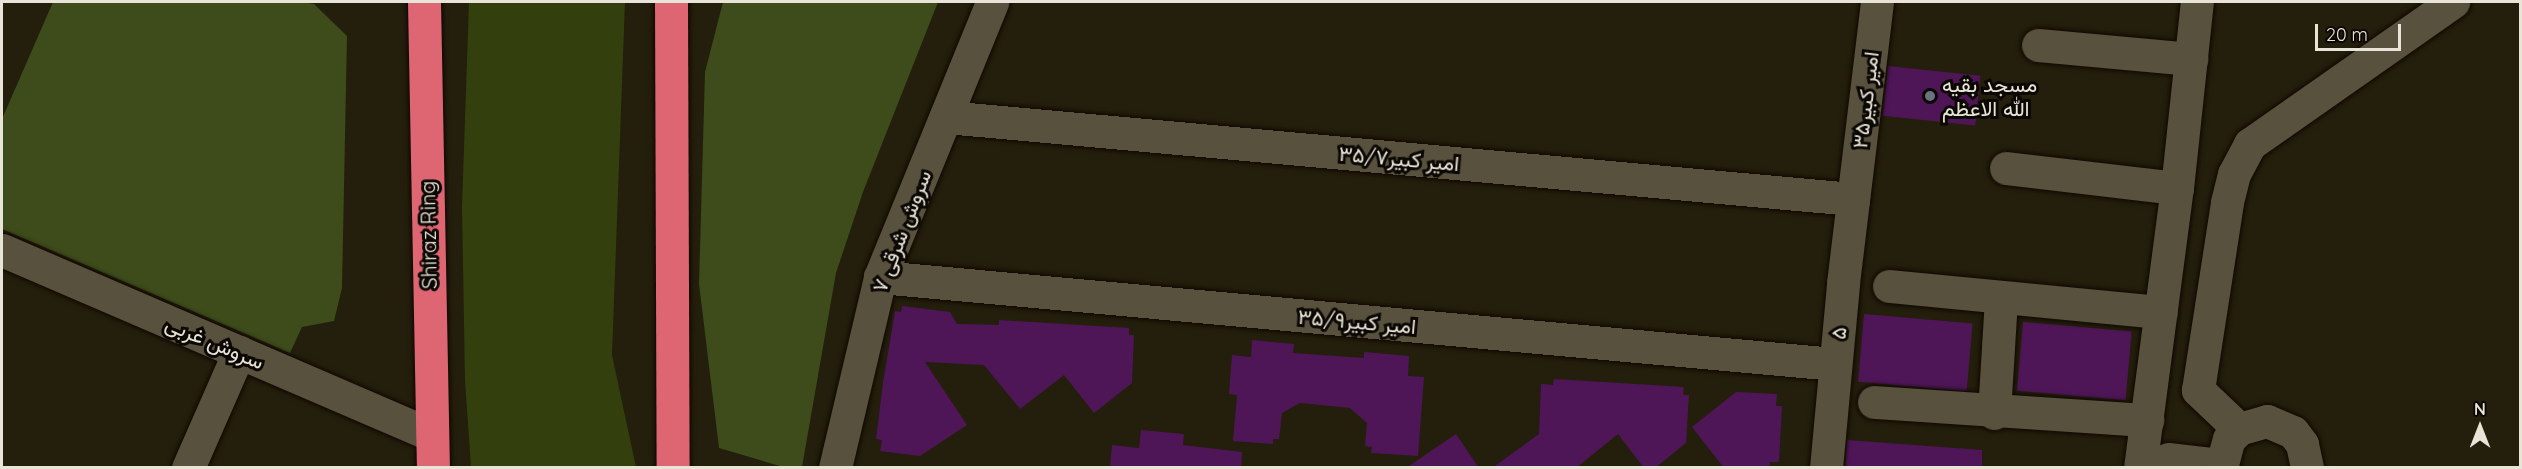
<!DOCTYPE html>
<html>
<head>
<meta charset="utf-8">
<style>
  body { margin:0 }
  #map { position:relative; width:2522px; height:469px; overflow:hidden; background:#241e0c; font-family:Quicksand,Vazirmatn,sans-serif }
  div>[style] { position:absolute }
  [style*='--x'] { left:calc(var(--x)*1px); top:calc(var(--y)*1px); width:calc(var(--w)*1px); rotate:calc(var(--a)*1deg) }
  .green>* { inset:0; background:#333f0d }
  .forest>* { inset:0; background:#3e4b1a }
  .building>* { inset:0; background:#4f1657; transform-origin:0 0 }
  .roads { filter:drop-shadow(0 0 2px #0e0800) drop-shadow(0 0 2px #0e0800) }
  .minor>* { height:33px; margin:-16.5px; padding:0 16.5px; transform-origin:16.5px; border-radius:16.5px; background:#58513e }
  .highway>* { height:33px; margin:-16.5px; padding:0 16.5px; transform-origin:16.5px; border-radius:16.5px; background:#de6572 }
  .dots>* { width:16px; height:16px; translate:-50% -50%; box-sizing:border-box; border:3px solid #0b0803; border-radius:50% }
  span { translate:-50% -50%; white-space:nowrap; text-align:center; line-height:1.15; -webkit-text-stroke:6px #0b0803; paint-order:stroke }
  .poi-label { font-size:21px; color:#e8e4d8 }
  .left { translate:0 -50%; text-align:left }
  .street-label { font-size:21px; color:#e8e4d8 }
  .frame { position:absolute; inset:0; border:3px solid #e8e4d8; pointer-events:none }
  .north { position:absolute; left:2450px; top:397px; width:60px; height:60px; -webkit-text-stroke:4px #0b0803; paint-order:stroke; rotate:0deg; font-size:16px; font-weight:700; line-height:24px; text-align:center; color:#e8e4d8 }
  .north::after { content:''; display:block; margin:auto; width:21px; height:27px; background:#e8e4d8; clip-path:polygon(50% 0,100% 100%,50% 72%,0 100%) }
  .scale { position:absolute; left:2315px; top:24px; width:86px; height:27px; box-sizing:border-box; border:3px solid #e8e4d8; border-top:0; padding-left:8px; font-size:18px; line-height:21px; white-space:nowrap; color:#e8e4d8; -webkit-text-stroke:4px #0b0803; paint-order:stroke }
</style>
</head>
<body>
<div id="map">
  <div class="green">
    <i style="clip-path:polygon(469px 2px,625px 2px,612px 355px,636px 467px,471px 467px,465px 381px,462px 206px)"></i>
  </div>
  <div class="forest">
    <i style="clip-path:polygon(53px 2px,302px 2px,314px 4px,347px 36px,342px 288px,334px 321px,302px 327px,290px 353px,2px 229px,2px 119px)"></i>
    <i style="clip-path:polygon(723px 2px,938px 2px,863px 192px,836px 273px,802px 467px,783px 467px,719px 448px,699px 284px,705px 72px)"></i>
  </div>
  <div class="building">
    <i style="left:1888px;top:66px;width:93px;height:50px;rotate:6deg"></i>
    <i style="clip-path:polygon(902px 306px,950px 312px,957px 324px,999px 325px,999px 320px,1129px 328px,1129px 335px,1134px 335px,1132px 383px,1094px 413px,1064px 375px,1020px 409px,984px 365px,925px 362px,967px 425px,920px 456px,880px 451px,882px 440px,876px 439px,883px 383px,895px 311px,901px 312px)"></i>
    <i style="left:1864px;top:314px;width:109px;height:68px;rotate:5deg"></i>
    <i style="left:2023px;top:322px;width:109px;height:69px;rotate:5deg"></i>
    <i style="clip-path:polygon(1252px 340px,1294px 344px,1293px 353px,1364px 358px,1364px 352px,1409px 356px,1408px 376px,1424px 377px,1418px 456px,1371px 453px,1372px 447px,1365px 446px,1367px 423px,1350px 408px,1300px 403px,1282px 413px,1279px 439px,1273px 439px,1273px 444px,1233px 441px,1237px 395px,1229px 394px,1232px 355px,1251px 357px)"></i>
    <i style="clip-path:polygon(1554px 379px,1684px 387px,1683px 395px,1689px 395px,1686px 443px,1655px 468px,1644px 468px,1618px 434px,1576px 468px,1492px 468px,1539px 434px,1541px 384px,1553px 385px)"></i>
    <i style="clip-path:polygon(1736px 392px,1777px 394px,1776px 406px,1782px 406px,1779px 462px,1770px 462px,1770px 468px,1724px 468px,1692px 427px)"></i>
    <i style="clip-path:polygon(1141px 430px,1184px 434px,1183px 445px,1242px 452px,1241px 468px,1110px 468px,1112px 445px,1139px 448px)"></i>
    <i style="clip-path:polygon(1456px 434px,1479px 468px,1406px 468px)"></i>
    <i style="clip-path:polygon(1847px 440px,1982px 450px,1982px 468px,1845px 468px)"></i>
  </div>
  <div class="roads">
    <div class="minor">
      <i style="--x:2038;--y:45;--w:154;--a:5.2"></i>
      <i style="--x:946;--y:117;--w:911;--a:5.17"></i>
      <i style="--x:2006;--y:168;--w:172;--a:6.7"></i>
      <i style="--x:2;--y:250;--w:465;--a:23.3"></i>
      <i style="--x:880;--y:277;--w:959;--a:5.21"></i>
      <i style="--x:1889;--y:286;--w:273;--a:5.5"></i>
      <i style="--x:1874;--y:402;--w:274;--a:3.8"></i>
      <i style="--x:1994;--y:413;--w:114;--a:-86.5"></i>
      <i style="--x:2239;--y:429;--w:57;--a:-136.4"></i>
      <i style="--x:2198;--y:390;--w:190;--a:-81.2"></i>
      <i style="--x:2227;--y:202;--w:29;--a:-76"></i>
      <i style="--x:2234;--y:174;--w:34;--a:-62"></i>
      <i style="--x:2250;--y:144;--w:248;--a:-35"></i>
      <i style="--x:2168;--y:459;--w:52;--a:6.6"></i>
      <i style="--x:188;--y:468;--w:127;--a:-66.3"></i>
      <i style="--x:835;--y:468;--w:196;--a:-76.7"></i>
      <i style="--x:880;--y:277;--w:297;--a:-67.8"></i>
      <i style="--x:1826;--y:468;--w:186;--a:-84.7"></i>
      <i style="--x:1843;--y:283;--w:283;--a:-83.1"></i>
      <i style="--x:2140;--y:468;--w:282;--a:-82.5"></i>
      <i style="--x:2177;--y:188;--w:187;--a:-83.9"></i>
      <i style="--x:2221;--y:468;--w:30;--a:-75"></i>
      <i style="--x:2229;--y:439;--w:14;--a:-45"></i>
      <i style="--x:2239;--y:429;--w:29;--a:-16"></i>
      <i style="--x:2267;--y:421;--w:28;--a:23"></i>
      <i style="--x:2293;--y:432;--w:15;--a:53"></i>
      <i style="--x:2302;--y:444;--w:25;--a:78"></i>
    </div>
    <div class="highway">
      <i style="--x:424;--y:2;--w:466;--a:88.9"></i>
      <i style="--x:671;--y:2;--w:466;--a:89.8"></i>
    </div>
  </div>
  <div class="dots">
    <i style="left:1930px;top:96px;background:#6b7280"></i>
  </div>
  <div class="poi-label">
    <span class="left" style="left:1942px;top:96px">مسجد بقیه<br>الله الاعظم</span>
  </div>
  <div class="street-label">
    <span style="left:1865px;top:100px;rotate:-83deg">امیر کبیر۳۵</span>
    <span style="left:1399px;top:158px;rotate:5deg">امیر کبیر۳۵/۷</span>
    <span style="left:901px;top:231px;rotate:-69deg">سروش شرقی ۷</span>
    <span style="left:428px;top:235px;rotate:-91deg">Shiraz Ring</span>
    <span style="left:1357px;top:321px;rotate:5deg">امیر کبیر۳۵/۹</span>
    <span style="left:1838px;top:333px;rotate:-84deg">۵</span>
    <span style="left:215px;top:342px;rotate:23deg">سروش غربی</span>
  </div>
  <div class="frame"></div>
  <div class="north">N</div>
  <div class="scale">20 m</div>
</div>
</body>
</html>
